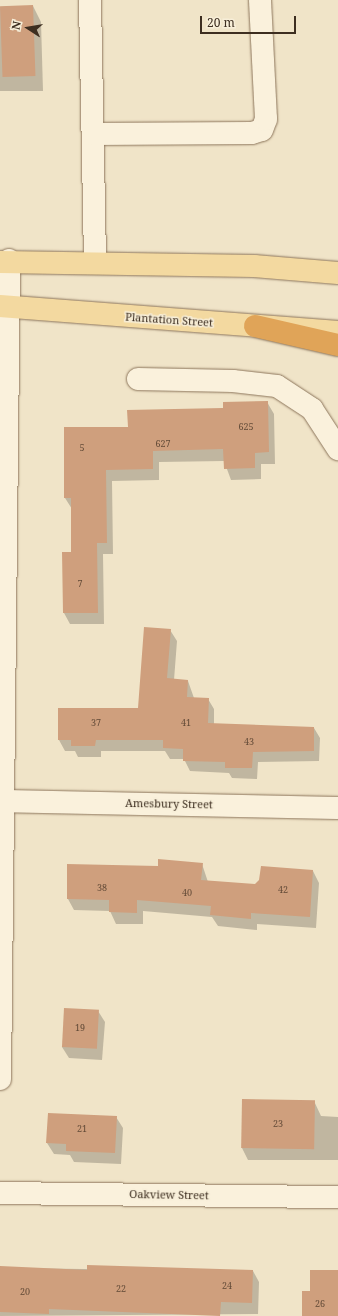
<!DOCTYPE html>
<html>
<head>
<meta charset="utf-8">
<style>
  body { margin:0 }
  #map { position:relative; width:338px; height:1316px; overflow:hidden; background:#f0e4c8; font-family:"Noto Serif",serif }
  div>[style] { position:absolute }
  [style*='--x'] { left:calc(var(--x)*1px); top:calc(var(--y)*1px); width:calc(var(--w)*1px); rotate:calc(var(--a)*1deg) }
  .shadow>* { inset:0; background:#0003 }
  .building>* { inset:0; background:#cf9f7d; transform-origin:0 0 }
  .roads { filter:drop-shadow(0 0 1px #8d765c) drop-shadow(0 0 1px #8d765c) }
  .minor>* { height:22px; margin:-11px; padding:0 11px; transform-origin:11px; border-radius:11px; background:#faf1dc }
  .major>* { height:22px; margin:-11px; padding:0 11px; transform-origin:11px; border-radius:11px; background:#f3d9a0 }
  .highway>* { height:22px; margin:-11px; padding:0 11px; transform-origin:11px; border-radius:11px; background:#e0a458 }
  span { translate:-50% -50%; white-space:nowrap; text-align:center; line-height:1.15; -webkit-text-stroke:3px #f7eed8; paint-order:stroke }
  .number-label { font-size:9px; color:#624a37 }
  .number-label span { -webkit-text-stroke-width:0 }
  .street-label { font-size:11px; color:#3d2e20 }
  .north { position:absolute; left:8px; top:8px; width:40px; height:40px; -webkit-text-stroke:3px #f7eed8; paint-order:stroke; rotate:282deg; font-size:11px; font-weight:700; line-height:16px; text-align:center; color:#3d2e20 }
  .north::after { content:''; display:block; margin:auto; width:14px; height:18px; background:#3d2e20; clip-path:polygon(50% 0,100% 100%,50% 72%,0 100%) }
  .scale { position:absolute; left:200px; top:16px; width:96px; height:18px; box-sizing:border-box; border:2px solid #3d2e20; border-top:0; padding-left:5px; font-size:12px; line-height:14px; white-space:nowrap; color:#3d2e20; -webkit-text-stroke:3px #f7eed8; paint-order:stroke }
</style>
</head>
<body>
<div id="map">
  <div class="shadow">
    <i style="clip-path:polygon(33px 6px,41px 22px,43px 91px,0 91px,0 7px)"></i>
    <i style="clip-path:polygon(267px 402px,274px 414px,275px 464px,261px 464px,261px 479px,231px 480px,224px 461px,159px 462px,159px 480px,112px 481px,113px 554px,103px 554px,104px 624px,70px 624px,64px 613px,72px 553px,72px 509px,65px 498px,129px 428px)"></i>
    <i style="clip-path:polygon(170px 630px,177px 641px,174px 680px,188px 681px,194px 698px,208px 699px,214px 709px,214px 724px,314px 728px,320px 738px,319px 761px,258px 762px,257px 779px,232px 778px,229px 773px,190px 771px,184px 759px,170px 759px,165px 751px,101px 751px,101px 757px,78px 757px,75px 751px,65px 751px,59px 740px,139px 709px)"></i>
    <i style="clip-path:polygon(202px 864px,208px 882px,255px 885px,313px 871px,319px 883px,316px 928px,257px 924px,257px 930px,218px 926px,212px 917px,143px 911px,143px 924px,116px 924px,110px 911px,74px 910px,68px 899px,159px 867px)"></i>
    <i style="clip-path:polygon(98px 1011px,105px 1022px,102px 1060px,69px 1058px,62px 1047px)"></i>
    <i style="clip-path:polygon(243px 1100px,314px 1101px,321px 1116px,338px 1117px,338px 1160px,248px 1160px,242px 1148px)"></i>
    <i style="clip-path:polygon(116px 1117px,123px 1128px,121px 1164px,74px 1162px,70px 1155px,54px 1154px,47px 1143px)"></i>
    <i style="clip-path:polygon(0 1268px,253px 1271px,259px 1282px,258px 1314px,0 1316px)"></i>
  </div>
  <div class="building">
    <i style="left:33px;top:5px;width:71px;height:33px;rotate:88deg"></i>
    <i style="clip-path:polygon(268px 401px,269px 452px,255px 453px,255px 468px,224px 469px,223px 449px,153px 451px,153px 469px,106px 470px,107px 543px,97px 543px,98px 613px,63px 613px,62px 552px,71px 552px,71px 498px,64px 498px,64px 427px,128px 427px,127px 410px,223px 408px,223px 402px)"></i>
    <i style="clip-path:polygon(144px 627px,171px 629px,167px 678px,188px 680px,187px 697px,209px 698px,208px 723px,314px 727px,314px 751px,253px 752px,252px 768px,225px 768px,225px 762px,183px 761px,183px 749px,163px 748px,163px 740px,96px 740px,95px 746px,71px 746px,71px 740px,58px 740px,58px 708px,138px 708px)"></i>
    <i style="clip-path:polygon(158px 859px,203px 863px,201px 880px,255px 884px,259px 880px,261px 866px,313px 870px,310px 917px,251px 913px,251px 919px,210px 915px,211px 906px,137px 900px,137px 913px,109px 912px,109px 900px,67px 899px,67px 864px,158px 866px)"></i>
    <i style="left:64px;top:1008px;width:35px;height:39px;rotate:3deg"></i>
    <i style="left:242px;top:1099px;width:73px;height:49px;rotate:1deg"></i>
    <i style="clip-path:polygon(48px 1113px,117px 1116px,115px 1153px,66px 1151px,66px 1144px,46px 1143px)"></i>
    <i style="clip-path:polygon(87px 1265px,253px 1270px,252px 1303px,221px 1302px,220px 1316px,49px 1309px,49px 1314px,0 1312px,0 1266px,87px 1270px)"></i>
    <i style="clip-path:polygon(310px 1270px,338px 1270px,338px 1316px,302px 1316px,302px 1291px,310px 1291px)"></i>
  </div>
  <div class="roads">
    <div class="minor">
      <i style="--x:90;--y:0;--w:262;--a:88.9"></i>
      <i style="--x:93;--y:134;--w:159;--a:-0.4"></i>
      <i style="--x:252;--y:133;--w:10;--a:-17"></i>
      <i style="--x:262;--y:130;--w:12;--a:-70"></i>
      <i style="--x:266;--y:119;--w:119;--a:-92.9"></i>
      <i style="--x:138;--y:379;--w:95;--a:1.2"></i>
      <i style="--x:233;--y:381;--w:44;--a:6.5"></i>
      <i style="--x:277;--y:386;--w:42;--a:33.3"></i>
      <i style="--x:312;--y:409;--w:48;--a:57"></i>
      <i style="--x:0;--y:801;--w:338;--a:1.2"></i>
      <i style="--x:0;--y:1079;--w:819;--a:-89.37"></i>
      <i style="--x:0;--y:1193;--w:338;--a:0.7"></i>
    </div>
    <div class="major">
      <i style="--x:0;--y:262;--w:254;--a:0.9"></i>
      <i style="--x:254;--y:266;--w:84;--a:4.8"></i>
      <i style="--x:0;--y:306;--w:339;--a:4.4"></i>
    </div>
    <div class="highway">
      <i style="--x:255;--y:326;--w:85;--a:12.9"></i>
    </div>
  </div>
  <div class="number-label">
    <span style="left:246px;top:427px">625</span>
    <span style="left:163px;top:444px">627</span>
    <span style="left:82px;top:448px">5</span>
    <span style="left:80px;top:584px">7</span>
    <span style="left:96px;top:723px">37</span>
    <span style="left:186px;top:723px">41</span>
    <span style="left:249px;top:742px">43</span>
    <span style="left:102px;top:888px">38</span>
    <span style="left:283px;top:890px">42</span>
    <span style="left:187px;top:893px">40</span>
    <span style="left:80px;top:1028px">19</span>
    <span style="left:278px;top:1124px">23</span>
    <span style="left:82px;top:1129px">21</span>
    <span style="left:227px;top:1286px">24</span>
    <span style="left:121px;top:1289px">22</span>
    <span style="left:25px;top:1292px">20</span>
    <span style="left:320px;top:1304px">26</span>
  </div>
  <div class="street-label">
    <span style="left:169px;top:320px;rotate:4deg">Plantation Street</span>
    <span style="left:169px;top:804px;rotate:1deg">Amesbury Street</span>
    <span style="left:169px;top:1195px;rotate:1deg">Oakview Street</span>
  </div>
  <div class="north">N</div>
  <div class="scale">20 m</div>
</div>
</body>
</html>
